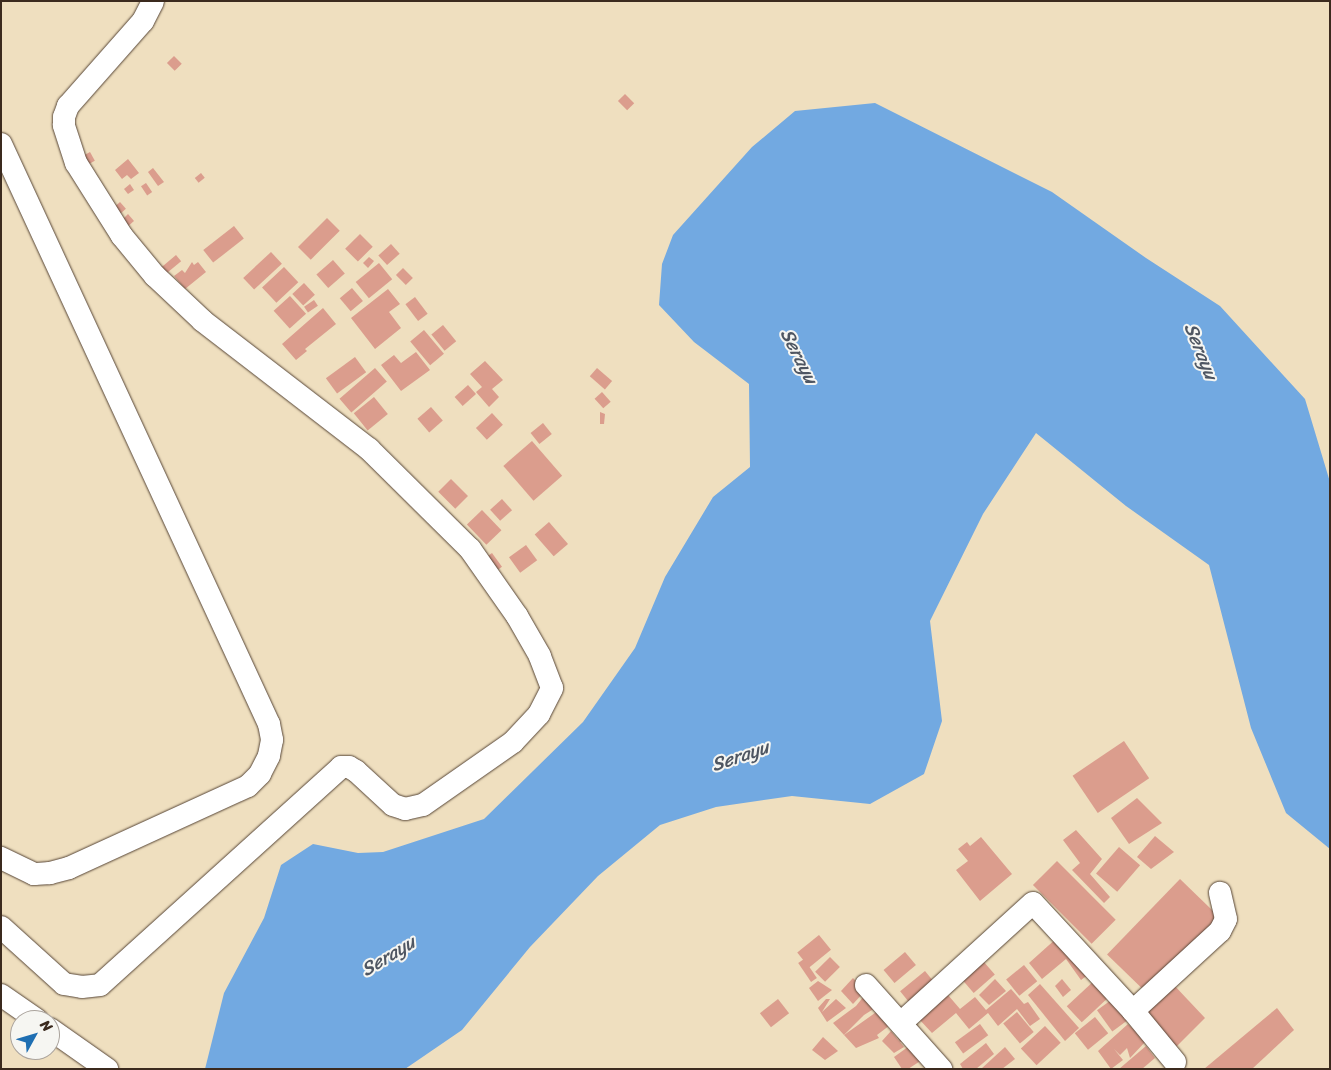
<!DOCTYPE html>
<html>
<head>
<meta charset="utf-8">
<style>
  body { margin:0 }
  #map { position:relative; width:1331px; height:1070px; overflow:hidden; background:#efdfbf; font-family:Sriracha,sans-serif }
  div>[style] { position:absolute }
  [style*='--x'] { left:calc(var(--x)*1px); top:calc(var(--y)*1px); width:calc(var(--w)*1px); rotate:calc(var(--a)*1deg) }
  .water>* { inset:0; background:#72a9e1 }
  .building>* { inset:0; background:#db9d8d; transform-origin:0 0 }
  .roads { filter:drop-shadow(0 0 1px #564536) drop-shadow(0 0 1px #564536) }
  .minor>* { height:22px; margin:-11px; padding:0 11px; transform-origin:11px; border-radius:11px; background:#fff }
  span { translate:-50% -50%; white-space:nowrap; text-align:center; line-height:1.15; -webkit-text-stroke:4px #f6f6f2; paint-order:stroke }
  .water-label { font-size:19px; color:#4e5662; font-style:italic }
  .frame { position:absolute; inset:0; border:2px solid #3b2a1e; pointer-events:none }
  .north { position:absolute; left:10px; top:1010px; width:50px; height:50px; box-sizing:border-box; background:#f6f6f2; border:1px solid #aba49d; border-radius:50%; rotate:51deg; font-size:14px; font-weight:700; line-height:20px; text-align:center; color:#3b2a1e }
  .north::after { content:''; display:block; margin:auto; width:18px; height:22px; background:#1f6fb2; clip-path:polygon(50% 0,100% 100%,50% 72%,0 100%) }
</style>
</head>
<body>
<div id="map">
  <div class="water">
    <i style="clip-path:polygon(875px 103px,1052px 192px,1146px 258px,1220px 306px,1305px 399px,1330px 482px,1330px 849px,1286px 813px,1251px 728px,1209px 565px,1126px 506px,1036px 433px,983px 514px,930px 621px,942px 721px,924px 774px,870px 804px,792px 796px,716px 807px,660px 825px,598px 876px,530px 947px,462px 1030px,405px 1069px,205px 1069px,224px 993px,264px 918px,281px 865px,313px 844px,358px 853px,383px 852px,484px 819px,583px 722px,635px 648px,665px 577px,713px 497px,750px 467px,749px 384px,694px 342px,659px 305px,662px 264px,673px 235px,752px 147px,795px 111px)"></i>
  </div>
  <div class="building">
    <i style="left:174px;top:56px;width:11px;height:10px;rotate:45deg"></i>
    <i style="left:625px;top:94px;width:13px;height:10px;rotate:45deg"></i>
    <i style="left:90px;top:152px;width:10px;height:11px;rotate:61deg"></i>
    <i style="clip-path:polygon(128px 159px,139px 173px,131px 179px,127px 175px,122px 179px,115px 170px)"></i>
    <i style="clip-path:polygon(153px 168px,164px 182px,158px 186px,148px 172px)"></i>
    <i style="left:201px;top:173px;width:6px;height:8px;rotate:51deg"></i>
    <i style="left:146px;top:183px;width:11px;height:6px;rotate:56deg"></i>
    <i style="clip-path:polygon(130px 184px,134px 190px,128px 194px,124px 189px)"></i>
    <i style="left:120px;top:202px;width:9px;height:9px;rotate:49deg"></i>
    <i style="clip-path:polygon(128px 214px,134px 221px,127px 227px,122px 220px)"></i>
    <i style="left:327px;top:218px;width:18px;height:41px;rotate:45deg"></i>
    <i style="left:234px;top:226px;width:16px;height:39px;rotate:52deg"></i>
    <i style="left:360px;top:234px;width:18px;height:21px;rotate:45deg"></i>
    <i style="left:391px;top:244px;width:13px;height:17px;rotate:48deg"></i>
    <i style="left:271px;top:252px;width:16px;height:38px;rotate:47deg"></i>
    <i style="left:176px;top:255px;width:8px;height:19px;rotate:50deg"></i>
    <i style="clip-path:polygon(369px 257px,374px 261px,368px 268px,363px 263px)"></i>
    <i style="left:333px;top:260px;width:18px;height:22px;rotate:49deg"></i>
    <i style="clip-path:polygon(192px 262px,194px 265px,198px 262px,206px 272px,185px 289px,174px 276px,182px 270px,185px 273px)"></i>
    <i style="left:379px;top:263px;width:21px;height:30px;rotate:51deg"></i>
    <i style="left:284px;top:267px;width:21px;height:30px;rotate:47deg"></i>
    <i style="left:403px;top:268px;width:14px;height:10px;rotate:45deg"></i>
    <i style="left:304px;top:283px;width:16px;height:16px;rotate:47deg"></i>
    <i style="left:352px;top:288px;width:17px;height:16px;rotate:50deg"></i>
    <i style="clip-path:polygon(388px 289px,400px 304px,389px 312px,401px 328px,375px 349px,351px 318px)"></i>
    <i style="left:290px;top:296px;width:24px;height:22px;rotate:48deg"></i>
    <i style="left:415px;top:297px;width:21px;height:12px;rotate:53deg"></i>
    <i style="left:314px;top:300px;width:7px;height:12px;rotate:56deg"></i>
    <i style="clip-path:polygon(323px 308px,336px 324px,305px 349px,307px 351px,296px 360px,282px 344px)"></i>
    <i style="left:443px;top:325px;width:21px;height:15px;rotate:51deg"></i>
    <i style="left:424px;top:330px;width:31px;height:18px;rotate:50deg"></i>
    <i style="clip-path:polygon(416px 352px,430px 370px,401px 391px,381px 365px,394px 355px,401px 363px)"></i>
    <i style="left:355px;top:357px;width:19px;height:36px;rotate:54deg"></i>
    <i style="clip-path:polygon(485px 361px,503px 380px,492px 389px,499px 397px,489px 407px,476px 392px,482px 387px,470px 374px)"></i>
    <i style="left:375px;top:368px;width:18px;height:47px;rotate:49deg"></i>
    <i style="left:597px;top:368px;width:20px;height:11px;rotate:41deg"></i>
    <i style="left:468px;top:385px;width:12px;height:18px;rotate:48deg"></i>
    <i style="left:602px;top:392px;width:13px;height:10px;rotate:48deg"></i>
    <i style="left:374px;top:397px;width:22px;height:26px;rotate:51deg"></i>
    <i style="left:431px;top:407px;width:18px;height:18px;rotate:49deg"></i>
    <i style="clip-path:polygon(600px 412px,605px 414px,604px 424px,600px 424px)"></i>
    <i style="left:492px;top:413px;width:16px;height:22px;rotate:47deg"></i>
    <i style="left:543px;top:423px;width:14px;height:16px;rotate:51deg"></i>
    <i style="left:532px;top:441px;width:46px;height:38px;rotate:49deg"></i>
    <i style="left:451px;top:479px;width:24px;height:18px;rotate:45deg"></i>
    <i style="left:502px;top:499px;width:15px;height:16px;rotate:48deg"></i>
    <i style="left:482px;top:510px;width:28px;height:21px;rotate:46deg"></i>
    <i style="left:549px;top:522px;width:29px;height:19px;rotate:49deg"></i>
    <i style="left:526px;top:545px;width:19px;height:21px;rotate:54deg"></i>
    <i style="left:492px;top:553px;width:17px;height:10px;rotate:54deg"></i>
    <i style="left:1124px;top:741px;width:45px;height:62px;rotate:56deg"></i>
    <i style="clip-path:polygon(1137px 798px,1162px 823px,1129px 844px,1111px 818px)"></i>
    <i style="clip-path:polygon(1076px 830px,1102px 859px,1090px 874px,1110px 897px,1104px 903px,1072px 870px,1080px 863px,1063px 840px)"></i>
    <i style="clip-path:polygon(1155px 836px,1174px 852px,1151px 869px,1137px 857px)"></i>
    <i style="clip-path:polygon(981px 837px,1012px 874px,980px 901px,956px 870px,968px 861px,958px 849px,967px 842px,970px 846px)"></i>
    <i style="left:1119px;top:847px;width:28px;height:35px;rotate:41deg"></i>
    <i style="left:1057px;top:861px;width:83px;height:34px;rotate:45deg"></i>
    <i style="left:1180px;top:879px;width:56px;height:105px;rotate:44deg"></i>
    <i style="left:819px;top:935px;width:19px;height:28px;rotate:51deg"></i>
    <i style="clip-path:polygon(1058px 937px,1089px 974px,1081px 980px,1066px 959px,1042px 979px,1029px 963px)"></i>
    <i style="left:905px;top:952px;width:17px;height:28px;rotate:50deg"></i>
    <i style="left:830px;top:957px;width:14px;height:21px;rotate:45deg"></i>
    <i style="left:804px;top:959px;width:23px;height:7px;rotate:56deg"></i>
    <i style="left:983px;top:961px;width:18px;height:28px;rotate:49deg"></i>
    <i style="left:1024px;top:965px;width:21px;height:23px;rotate:51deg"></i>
    <i style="left:925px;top:971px;width:19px;height:32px;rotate:51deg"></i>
    <i style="clip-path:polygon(853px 978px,865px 991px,853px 1004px,841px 991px)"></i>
    <i style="clip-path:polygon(995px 979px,1006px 991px,989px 1005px,979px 995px)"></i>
    <i style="clip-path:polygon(1062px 979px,1071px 990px,1063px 997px,1055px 986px)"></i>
    <i style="left:1096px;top:979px;width:22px;height:40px;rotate:47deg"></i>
    <i style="clip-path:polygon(818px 981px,832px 990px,818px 1001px,809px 988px)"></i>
    <i style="clip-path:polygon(1172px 983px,1205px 1018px,1174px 1049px,1146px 1011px)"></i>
    <i style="clip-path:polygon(1040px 984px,1079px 1028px,1065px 1041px,1028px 995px)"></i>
    <i style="clip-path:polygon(1011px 989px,1024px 1004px,1028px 1002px,1040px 1019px,1030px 1026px,1017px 1009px,998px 1026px,988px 1013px,969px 1029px,956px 1013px,932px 1033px,919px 1019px,948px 995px,960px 1009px,975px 997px,986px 1010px)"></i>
    <i style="clip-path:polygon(868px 991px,883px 1003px,864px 1015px,844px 1035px,833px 1023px,856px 1006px)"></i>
    <i style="left:1114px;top:998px;width:26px;height:21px;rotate:54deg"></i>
    <i style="left:778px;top:999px;width:18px;height:23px;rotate:52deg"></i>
    <i style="clip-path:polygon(826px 999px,830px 999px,822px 1012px,836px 999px,846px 1008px,827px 1022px,818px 1008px)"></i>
    <i style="clip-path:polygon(882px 1008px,898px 1019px,877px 1035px,879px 1038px,856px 1048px,844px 1035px)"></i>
    <i style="clip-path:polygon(1277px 1008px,1294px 1030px,1252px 1069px,1204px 1069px)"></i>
    <i style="left:1017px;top:1012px;width:26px;height:18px;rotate:50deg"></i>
    <i style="left:1095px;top:1017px;width:21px;height:26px;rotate:51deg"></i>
    <i style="left:980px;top:1024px;width:14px;height:31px;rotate:54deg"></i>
    <i style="clip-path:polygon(1128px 1024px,1146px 1041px,1130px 1058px,1127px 1048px,1120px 1055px,1114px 1049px,1123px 1060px,1111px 1069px,1098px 1051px)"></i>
    <i style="left:1045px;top:1026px;width:23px;height:33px;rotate:47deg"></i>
    <i style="clip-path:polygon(893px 1029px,914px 1037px,900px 1042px,904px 1047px,894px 1053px,882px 1041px,891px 1031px,900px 1042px)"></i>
    <i style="clip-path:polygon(823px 1037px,838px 1051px,825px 1060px,812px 1050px)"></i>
    <i style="clip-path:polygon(986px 1043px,994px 1054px,976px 1069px,963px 1069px,960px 1064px)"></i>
    <i style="clip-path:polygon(912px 1044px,925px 1058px,908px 1069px,902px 1069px,894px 1057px)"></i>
    <i style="clip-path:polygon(1146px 1046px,1155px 1058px,1142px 1069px,1119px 1069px)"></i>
    <i style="clip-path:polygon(1005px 1047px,1015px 1059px,1002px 1069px,981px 1069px)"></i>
  </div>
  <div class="roads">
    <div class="minor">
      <i style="--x:1;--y:144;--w:639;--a:65.2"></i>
      <i style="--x:269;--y:724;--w:16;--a:79"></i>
      <i style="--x:272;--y:740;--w:16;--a:101"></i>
      <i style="--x:269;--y:756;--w:20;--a:117"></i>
      <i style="--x:260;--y:774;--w:17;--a:135"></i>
      <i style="--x:248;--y:786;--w:197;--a:155.4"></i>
      <i style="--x:69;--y:868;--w:20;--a:165"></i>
      <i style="--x:50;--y:873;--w:16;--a:176"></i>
      <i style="--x:34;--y:874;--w:37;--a:-154"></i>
      <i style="--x:1;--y:927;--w:85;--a:42.1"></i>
      <i style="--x:64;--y:984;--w:18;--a:9"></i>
      <i style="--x:82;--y:987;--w:18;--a:-6"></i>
      <i style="--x:100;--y:985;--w:325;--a:-42.1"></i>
      <i style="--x:341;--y:767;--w:8;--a:0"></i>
      <i style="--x:349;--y:767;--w:8;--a:30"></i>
      <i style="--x:356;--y:771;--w:50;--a:42.6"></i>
      <i style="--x:393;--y:805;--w:13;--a:18"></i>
      <i style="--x:405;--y:809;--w:18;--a:-13"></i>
      <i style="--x:423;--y:805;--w:110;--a:-35"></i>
      <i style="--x:513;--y:742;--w:38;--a:-47"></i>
      <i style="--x:539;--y:714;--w:29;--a:-63"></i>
      <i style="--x:552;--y:688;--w:34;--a:-111"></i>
      <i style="--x:540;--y:656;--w:46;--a:-119.9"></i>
      <i style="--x:517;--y:616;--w:82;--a:-125"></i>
      <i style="--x:470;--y:549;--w:142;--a:-135.3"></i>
      <i style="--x:369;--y:449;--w:210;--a:-142.4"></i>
      <i style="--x:203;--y:321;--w:66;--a:-136.8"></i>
      <i style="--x:155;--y:276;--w:52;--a:-129.5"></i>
      <i style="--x:122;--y:236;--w:86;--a:-122.2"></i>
      <i style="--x:76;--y:163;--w:40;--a:-108"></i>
      <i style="--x:64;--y:125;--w:8;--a:-90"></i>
      <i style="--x:64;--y:117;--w:12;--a:-70"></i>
      <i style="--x:68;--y:106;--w:113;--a:-48.6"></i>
      <i style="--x:143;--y:21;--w:22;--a:-63"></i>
      <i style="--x:866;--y:985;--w:113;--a:48.2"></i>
      <i style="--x:1;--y:995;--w:44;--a:34.8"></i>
      <i style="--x:1133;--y:1011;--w:118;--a:-42.6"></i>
      <i style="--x:1220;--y:931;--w:13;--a:-63"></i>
      <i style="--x:1226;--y:919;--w:27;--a:-103"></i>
      <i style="--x:901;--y:1023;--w:178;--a:-42.3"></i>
      <i style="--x:1033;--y:903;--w:147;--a:47.2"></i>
      <i style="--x:1133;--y:1011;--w:66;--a:50.5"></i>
      <i style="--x:50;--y:1029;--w:70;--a:35.1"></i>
    </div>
  </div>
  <div class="water-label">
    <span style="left:1201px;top:351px;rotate:68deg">Serayu</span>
    <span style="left:799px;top:356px;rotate:63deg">Serayu</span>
    <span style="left:740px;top:756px;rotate:-19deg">Serayu</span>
    <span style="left:388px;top:956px;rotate:-31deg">Serayu</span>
  </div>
  <div class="frame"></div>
  <div class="north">N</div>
</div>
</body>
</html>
